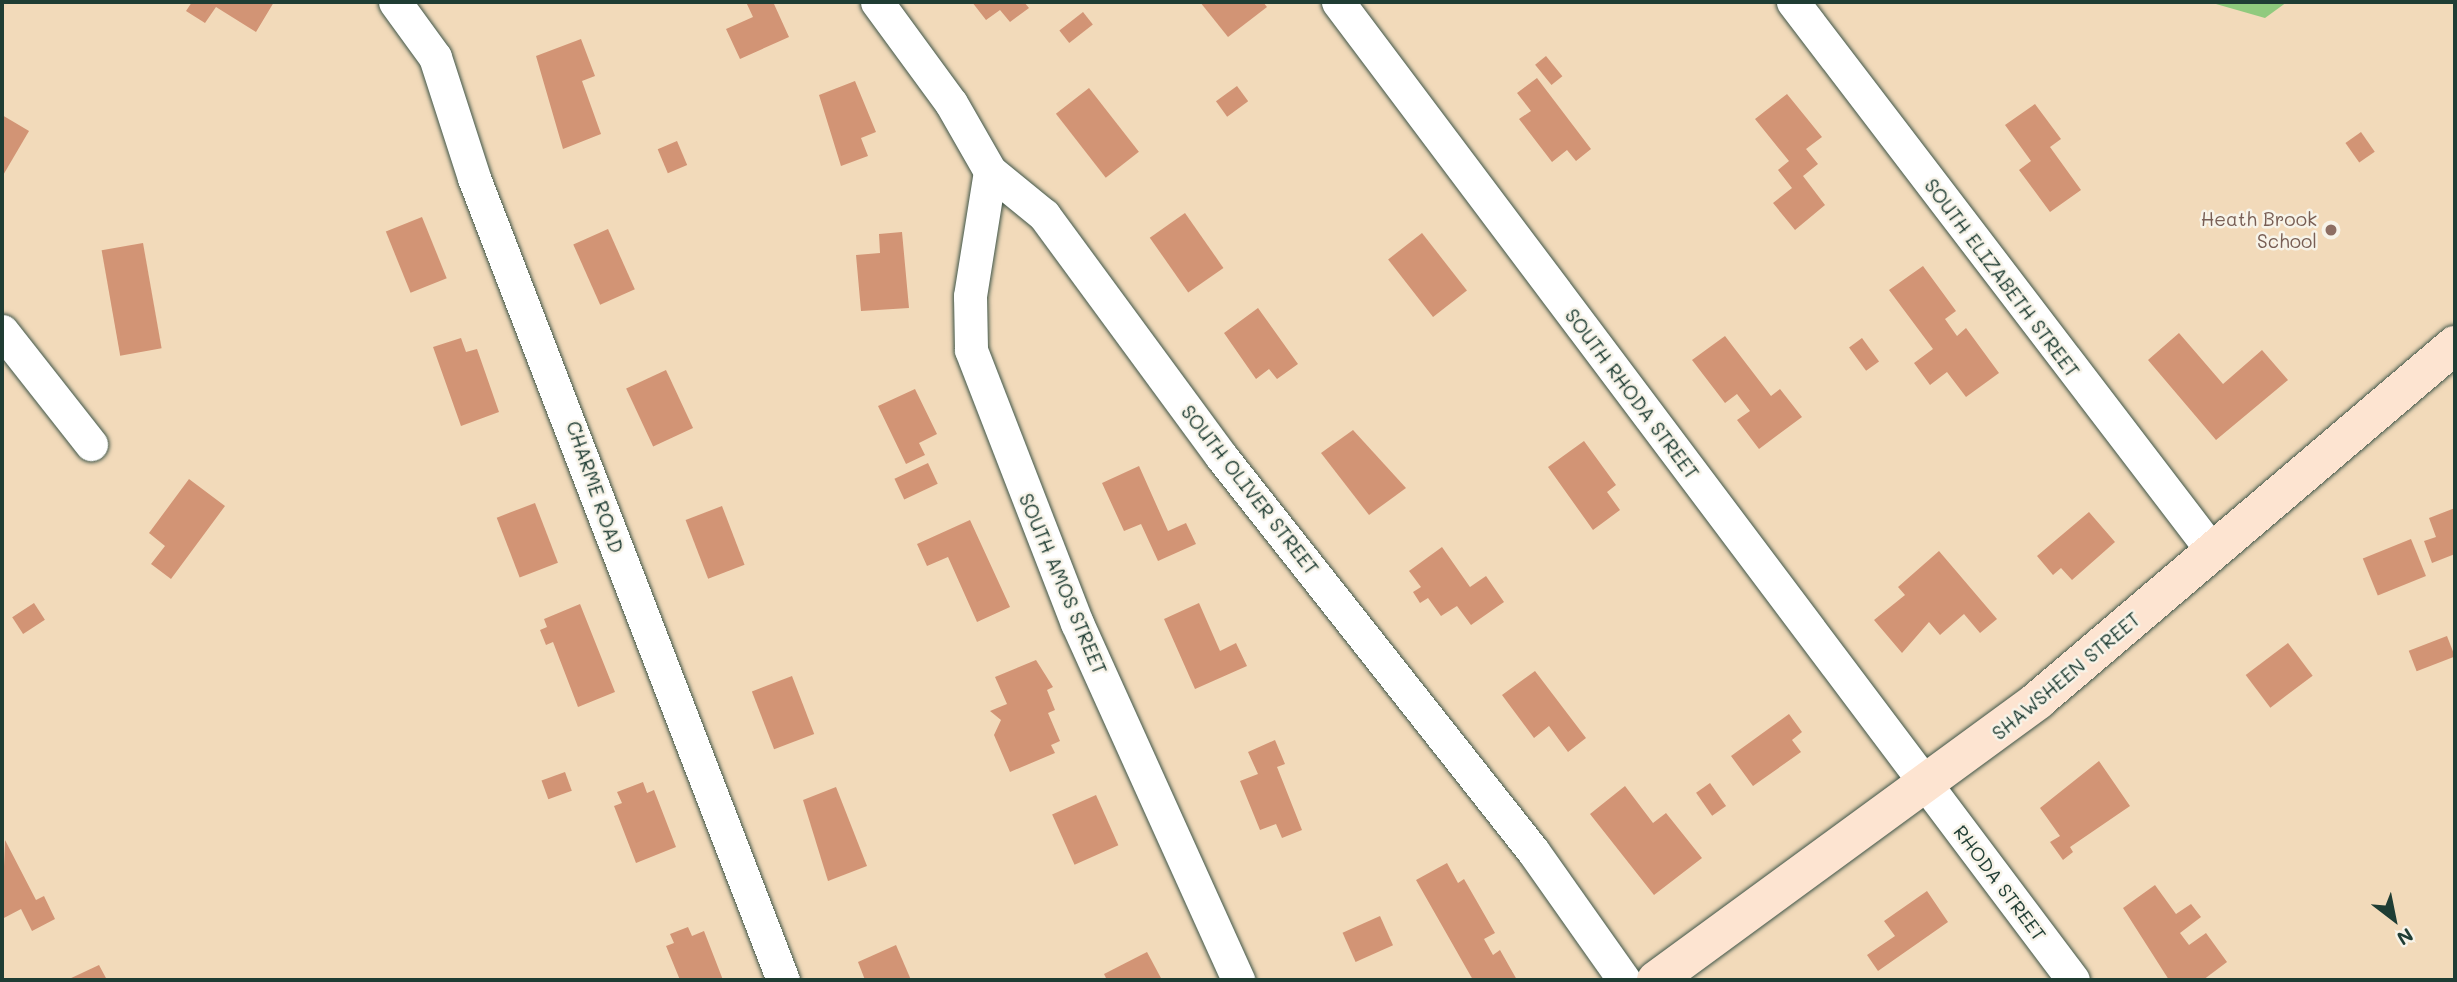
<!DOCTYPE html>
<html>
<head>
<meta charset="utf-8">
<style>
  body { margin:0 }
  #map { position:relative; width:2457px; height:982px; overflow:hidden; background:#f2daba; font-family:Mali,sans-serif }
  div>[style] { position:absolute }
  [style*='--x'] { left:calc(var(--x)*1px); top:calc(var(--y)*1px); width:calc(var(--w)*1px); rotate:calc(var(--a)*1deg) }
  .green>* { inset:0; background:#90ca7e }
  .building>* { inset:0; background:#d29475; transform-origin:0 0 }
  .roads { filter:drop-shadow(0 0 2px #3f5548) drop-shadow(0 0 2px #3f5548) }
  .minor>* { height:33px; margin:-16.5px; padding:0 16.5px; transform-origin:16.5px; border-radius:16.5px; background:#fff }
  .secondary>* { height:38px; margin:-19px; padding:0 19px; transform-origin:19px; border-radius:19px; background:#fde4d1 }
  .dots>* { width:19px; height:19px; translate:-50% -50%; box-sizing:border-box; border:4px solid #f7f3e8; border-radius:50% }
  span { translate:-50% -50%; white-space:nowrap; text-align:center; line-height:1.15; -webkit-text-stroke:5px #f7f3e8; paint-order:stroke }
  .education-label { font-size:19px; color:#785e54 }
  .right { translate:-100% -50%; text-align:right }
  .street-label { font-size:19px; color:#1f3d34 }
  .frame { position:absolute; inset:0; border:4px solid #1f3d34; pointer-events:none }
  .north { position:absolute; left:2359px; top:884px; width:70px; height:70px; -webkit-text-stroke:5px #f7f3e8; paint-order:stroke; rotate:148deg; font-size:19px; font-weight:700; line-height:28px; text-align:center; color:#1f3d34 }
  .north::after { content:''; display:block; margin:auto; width:24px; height:32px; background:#1f3d34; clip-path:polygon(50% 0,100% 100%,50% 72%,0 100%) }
</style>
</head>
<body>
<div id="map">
  <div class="green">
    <i style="clip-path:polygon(2209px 2px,2287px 2px,2265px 18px)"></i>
  </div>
  <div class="building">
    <i style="clip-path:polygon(192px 2px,274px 2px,256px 32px,216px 7px,205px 23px,186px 11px)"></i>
    <i style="clip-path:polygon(746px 2px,779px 2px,774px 4px,789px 37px,740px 59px,726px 29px,753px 17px)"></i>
    <i style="clip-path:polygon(972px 2px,1024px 2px,1029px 8px,1010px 22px,1000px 10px,986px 20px)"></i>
    <i style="clip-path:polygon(1200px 2px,1263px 2px,1267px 7px,1228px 37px)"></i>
    <i style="left:1083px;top:12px;width:16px;height:30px;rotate:52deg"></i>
    <i style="clip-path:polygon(581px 39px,595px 76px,582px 81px,601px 134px,563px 149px,536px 56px)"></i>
    <i style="left:1546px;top:56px;width:26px;height:14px;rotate:51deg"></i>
    <i style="clip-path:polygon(1537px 78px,1591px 149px,1576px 161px,1567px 150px,1552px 162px,1519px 119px,1531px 111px,1517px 93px)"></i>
    <i style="clip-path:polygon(855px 81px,876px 132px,861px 138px,868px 156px,841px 166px,819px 95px)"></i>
    <i style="left:1237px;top:86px;width:19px;height:26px;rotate:54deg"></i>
    <i style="left:1089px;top:88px;width:81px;height:42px;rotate:52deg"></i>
    <i style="clip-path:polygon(1787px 94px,1822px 137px,1806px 149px,1818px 164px,1803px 176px,1825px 205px,1795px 230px,1773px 203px,1792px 188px,1778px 170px,1789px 161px,1755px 119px)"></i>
    <i style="clip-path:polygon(2035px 104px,2061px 139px,2050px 147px,2081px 190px,2050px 212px,2019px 170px,2031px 161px,2005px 125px)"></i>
    <i style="clip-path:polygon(2px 115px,29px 131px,2px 177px)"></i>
    <i style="left:2361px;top:132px;width:24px;height:19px;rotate:55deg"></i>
    <i style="left:677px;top:141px;width:26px;height:21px;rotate:67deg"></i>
    <i style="left:1185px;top:213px;width:67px;height:43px;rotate:55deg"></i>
    <i style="left:422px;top:217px;width:66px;height:39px;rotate:68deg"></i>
    <i style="left:608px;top:229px;width:66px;height:38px;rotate:66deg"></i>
    <i style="clip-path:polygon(902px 232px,909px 308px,861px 311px,856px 255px,880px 253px,879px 234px)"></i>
    <i style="left:1422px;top:233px;width:73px;height:43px;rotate:52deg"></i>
    <i style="left:143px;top:243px;width:107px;height:42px;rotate:80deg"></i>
    <i style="clip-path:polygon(1923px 266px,1956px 311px,1945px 319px,1957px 336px,1966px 328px,1999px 373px,1966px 397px,1947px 372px,1930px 385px,1914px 363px,1933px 349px,1889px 290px)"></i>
    <i style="clip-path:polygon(1258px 308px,1298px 364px,1277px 379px,1269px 369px,1256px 379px,1224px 333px)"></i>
    <i style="clip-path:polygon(2179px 333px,2223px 384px,2262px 350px,2288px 380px,2216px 440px,2148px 360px)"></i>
    <i style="clip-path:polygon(1725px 336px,1771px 396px,1780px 389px,1802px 417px,1759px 449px,1737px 420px,1750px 411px,1737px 394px,1725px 403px,1692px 360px)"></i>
    <i style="clip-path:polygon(461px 338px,466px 352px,477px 349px,499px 412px,461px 426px,433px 347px)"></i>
    <i style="left:1862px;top:338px;width:29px;height:16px;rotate:54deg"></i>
    <i style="left:666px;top:370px;width:64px;height:44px;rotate:65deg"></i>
    <i style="clip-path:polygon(915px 389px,937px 434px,919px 443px,925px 455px,906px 464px,878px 406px)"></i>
    <i style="clip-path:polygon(1353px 430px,1406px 488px,1369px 515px,1321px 453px)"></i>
    <i style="clip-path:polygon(1584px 441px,1616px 485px,1607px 492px,1620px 510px,1593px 530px,1548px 467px)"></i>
    <i style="left:928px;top:463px;width:23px;height:37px;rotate:65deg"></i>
    <i style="clip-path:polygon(1139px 466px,1168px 531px,1186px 523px,1196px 544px,1158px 561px,1141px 524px,1124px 531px,1102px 483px)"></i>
    <i style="clip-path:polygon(189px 479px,225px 506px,171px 579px,151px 564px,165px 546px,149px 533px)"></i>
    <i style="left:535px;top:503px;width:64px;height:41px;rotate:69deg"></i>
    <i style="left:722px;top:506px;width:63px;height:39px;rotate:69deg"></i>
    <i style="clip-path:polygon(2455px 508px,2455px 554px,2432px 563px,2424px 541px,2436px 537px,2429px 518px)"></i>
    <i style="clip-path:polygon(2089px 512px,2115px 542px,2072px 580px,2061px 568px,2053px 575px,2037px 556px)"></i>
    <i style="clip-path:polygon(970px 520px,1010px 607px,977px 622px,948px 557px,927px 566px,917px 544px)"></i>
    <i style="left:2411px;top:539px;width:40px;height:52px;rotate:68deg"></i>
    <i style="clip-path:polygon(1442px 547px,1470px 587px,1486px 576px,1504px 602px,1471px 625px,1457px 606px,1441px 616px,1428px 598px,1420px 603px,1413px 592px,1421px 587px,1409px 571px)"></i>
    <i style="clip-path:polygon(1939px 551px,1997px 619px,1980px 633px,1964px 614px,1940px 635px,1929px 622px,1902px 653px,1874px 620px,1905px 595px,1898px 587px)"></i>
    <i style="left:34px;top:603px;width:20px;height:26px;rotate:57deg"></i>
    <i style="clip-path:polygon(1199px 603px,1220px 651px,1236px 643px,1247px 666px,1195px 689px,1164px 619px)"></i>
    <i style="clip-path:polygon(580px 604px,615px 692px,578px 707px,553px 642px,546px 645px,540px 630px,547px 627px,544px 619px)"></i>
    <i style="left:2447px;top:636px;width:22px;height:41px;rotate:69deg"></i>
    <i style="left:2288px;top:643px;width:41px;height:53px;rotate:53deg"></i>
    <i style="clip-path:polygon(1036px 660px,1053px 687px,1047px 690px,1055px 710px,1048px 713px,1060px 741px,1051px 745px,1055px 753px,1010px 772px,994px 735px,1001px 720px,990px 711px,1007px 704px,995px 677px)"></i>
    <i style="clip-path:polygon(1535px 671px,1586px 738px,1568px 752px,1549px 726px,1534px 738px,1502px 695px)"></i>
    <i style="left:792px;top:676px;width:62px;height:43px;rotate:69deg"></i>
    <i style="clip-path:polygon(1789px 714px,1802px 732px,1792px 740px,1801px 752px,1753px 786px,1731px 756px)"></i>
    <i style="clip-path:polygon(1275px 740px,1285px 764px,1277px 767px,1302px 830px,1282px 838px,1276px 824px,1260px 830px,1240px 781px,1258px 774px,1248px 752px)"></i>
    <i style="clip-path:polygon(2099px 761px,2130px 806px,2070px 847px,2073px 852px,2063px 860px,2050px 842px,2060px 836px,2040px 808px)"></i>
    <i style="left:565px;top:772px;width:20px;height:25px;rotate:70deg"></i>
    <i style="clip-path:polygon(643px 782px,647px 793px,654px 790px,676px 847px,636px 863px,614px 806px,622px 803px,617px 792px)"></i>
    <i style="left:1710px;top:783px;width:28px;height:17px;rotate:55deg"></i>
    <i style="clip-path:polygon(1625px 786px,1653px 823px,1666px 813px,1702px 858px,1654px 895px,1590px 814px)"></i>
    <i style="clip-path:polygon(836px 787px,867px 866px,828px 881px,803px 800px)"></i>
    <i style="left:1096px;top:795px;width:55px;height:48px;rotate:66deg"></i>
    <i style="clip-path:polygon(5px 840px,36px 900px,44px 896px,55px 919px,32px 931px,21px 909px,2px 919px)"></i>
    <i style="clip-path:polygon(1447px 863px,1458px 883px,1464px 879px,1495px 933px,1484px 939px,1493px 955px,1500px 950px,1517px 980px,1473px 980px,1416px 880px)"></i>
    <i style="clip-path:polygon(2155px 885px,2176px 914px,2191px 904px,2201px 917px,2180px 933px,2189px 945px,2206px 933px,2227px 962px,2203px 980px,2169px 980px,2123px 908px)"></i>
    <i style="clip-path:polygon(1927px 891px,1948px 922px,1878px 971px,1867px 955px,1895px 936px,1884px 921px)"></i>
    <i style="left:1380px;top:916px;width:32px;height:41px;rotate:66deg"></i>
    <i style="clip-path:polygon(688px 927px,692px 936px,704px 931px,723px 980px,680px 980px,666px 946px,674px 943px,670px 934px)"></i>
    <i style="clip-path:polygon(896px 945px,911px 980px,865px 980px,858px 962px)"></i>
    <i style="clip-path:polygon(1147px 952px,1162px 980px,1107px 980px,1104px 974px)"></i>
    <i style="clip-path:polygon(99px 965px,107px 980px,67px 980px)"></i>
  </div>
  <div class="roads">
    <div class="minor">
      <i style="--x:395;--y:2;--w:68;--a:54"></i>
      <i style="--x:435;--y:57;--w:127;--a:72.1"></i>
      <i style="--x:474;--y:178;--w:859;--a:68.93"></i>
      <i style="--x:877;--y:2;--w:125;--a:53.8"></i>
      <i style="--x:951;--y:103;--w:78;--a:60.2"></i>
      <i style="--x:990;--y:171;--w:70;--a:39.2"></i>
      <i style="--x:1044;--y:215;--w:299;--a:53.7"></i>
      <i style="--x:1221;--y:456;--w:503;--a:51.7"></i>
      <i style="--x:1533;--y:851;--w:158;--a:54.8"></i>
      <i style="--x:1338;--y:2;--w:1223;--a:53.07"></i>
      <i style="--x:1793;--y:2;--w:692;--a:52.63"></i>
      <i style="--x:990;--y:171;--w:127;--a:99.1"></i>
      <i style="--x:970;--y:296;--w:54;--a:88.9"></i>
      <i style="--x:971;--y:350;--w:293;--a:68.8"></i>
      <i style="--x:1077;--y:623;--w:392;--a:65.7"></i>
      <i style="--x:2;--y:331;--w:144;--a:51.8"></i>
    </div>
    <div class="secondary">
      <i style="--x:1656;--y:980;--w:474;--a:-36.2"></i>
      <i style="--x:2038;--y:700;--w:548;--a:-40.41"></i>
    </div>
  </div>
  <div class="dots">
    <i style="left:2331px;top:230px;background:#8d6e63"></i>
  </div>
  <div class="education-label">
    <span class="right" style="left:2317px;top:230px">Heath Brook<br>School</span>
  </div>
  <div class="street-label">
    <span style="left:2002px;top:278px;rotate:53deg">SOUTH ELIZABETH STREET</span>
    <span style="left:1632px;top:394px;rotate:53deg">SOUTH RHODA STREET</span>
    <span style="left:595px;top:487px;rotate:71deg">CHARME ROAD</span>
    <span style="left:1250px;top:490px;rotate:52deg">SOUTH OLIVER STREET</span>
    <span style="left:1063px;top:584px;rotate:67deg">SOUTH AMOS STREET</span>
    <span style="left:2066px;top:676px;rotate:-40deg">SHAWSHEEN STREET</span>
    <span style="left:2000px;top:883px;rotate:53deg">RHODA STREET</span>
  </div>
  <div class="frame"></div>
  <div class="north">N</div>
</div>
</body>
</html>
